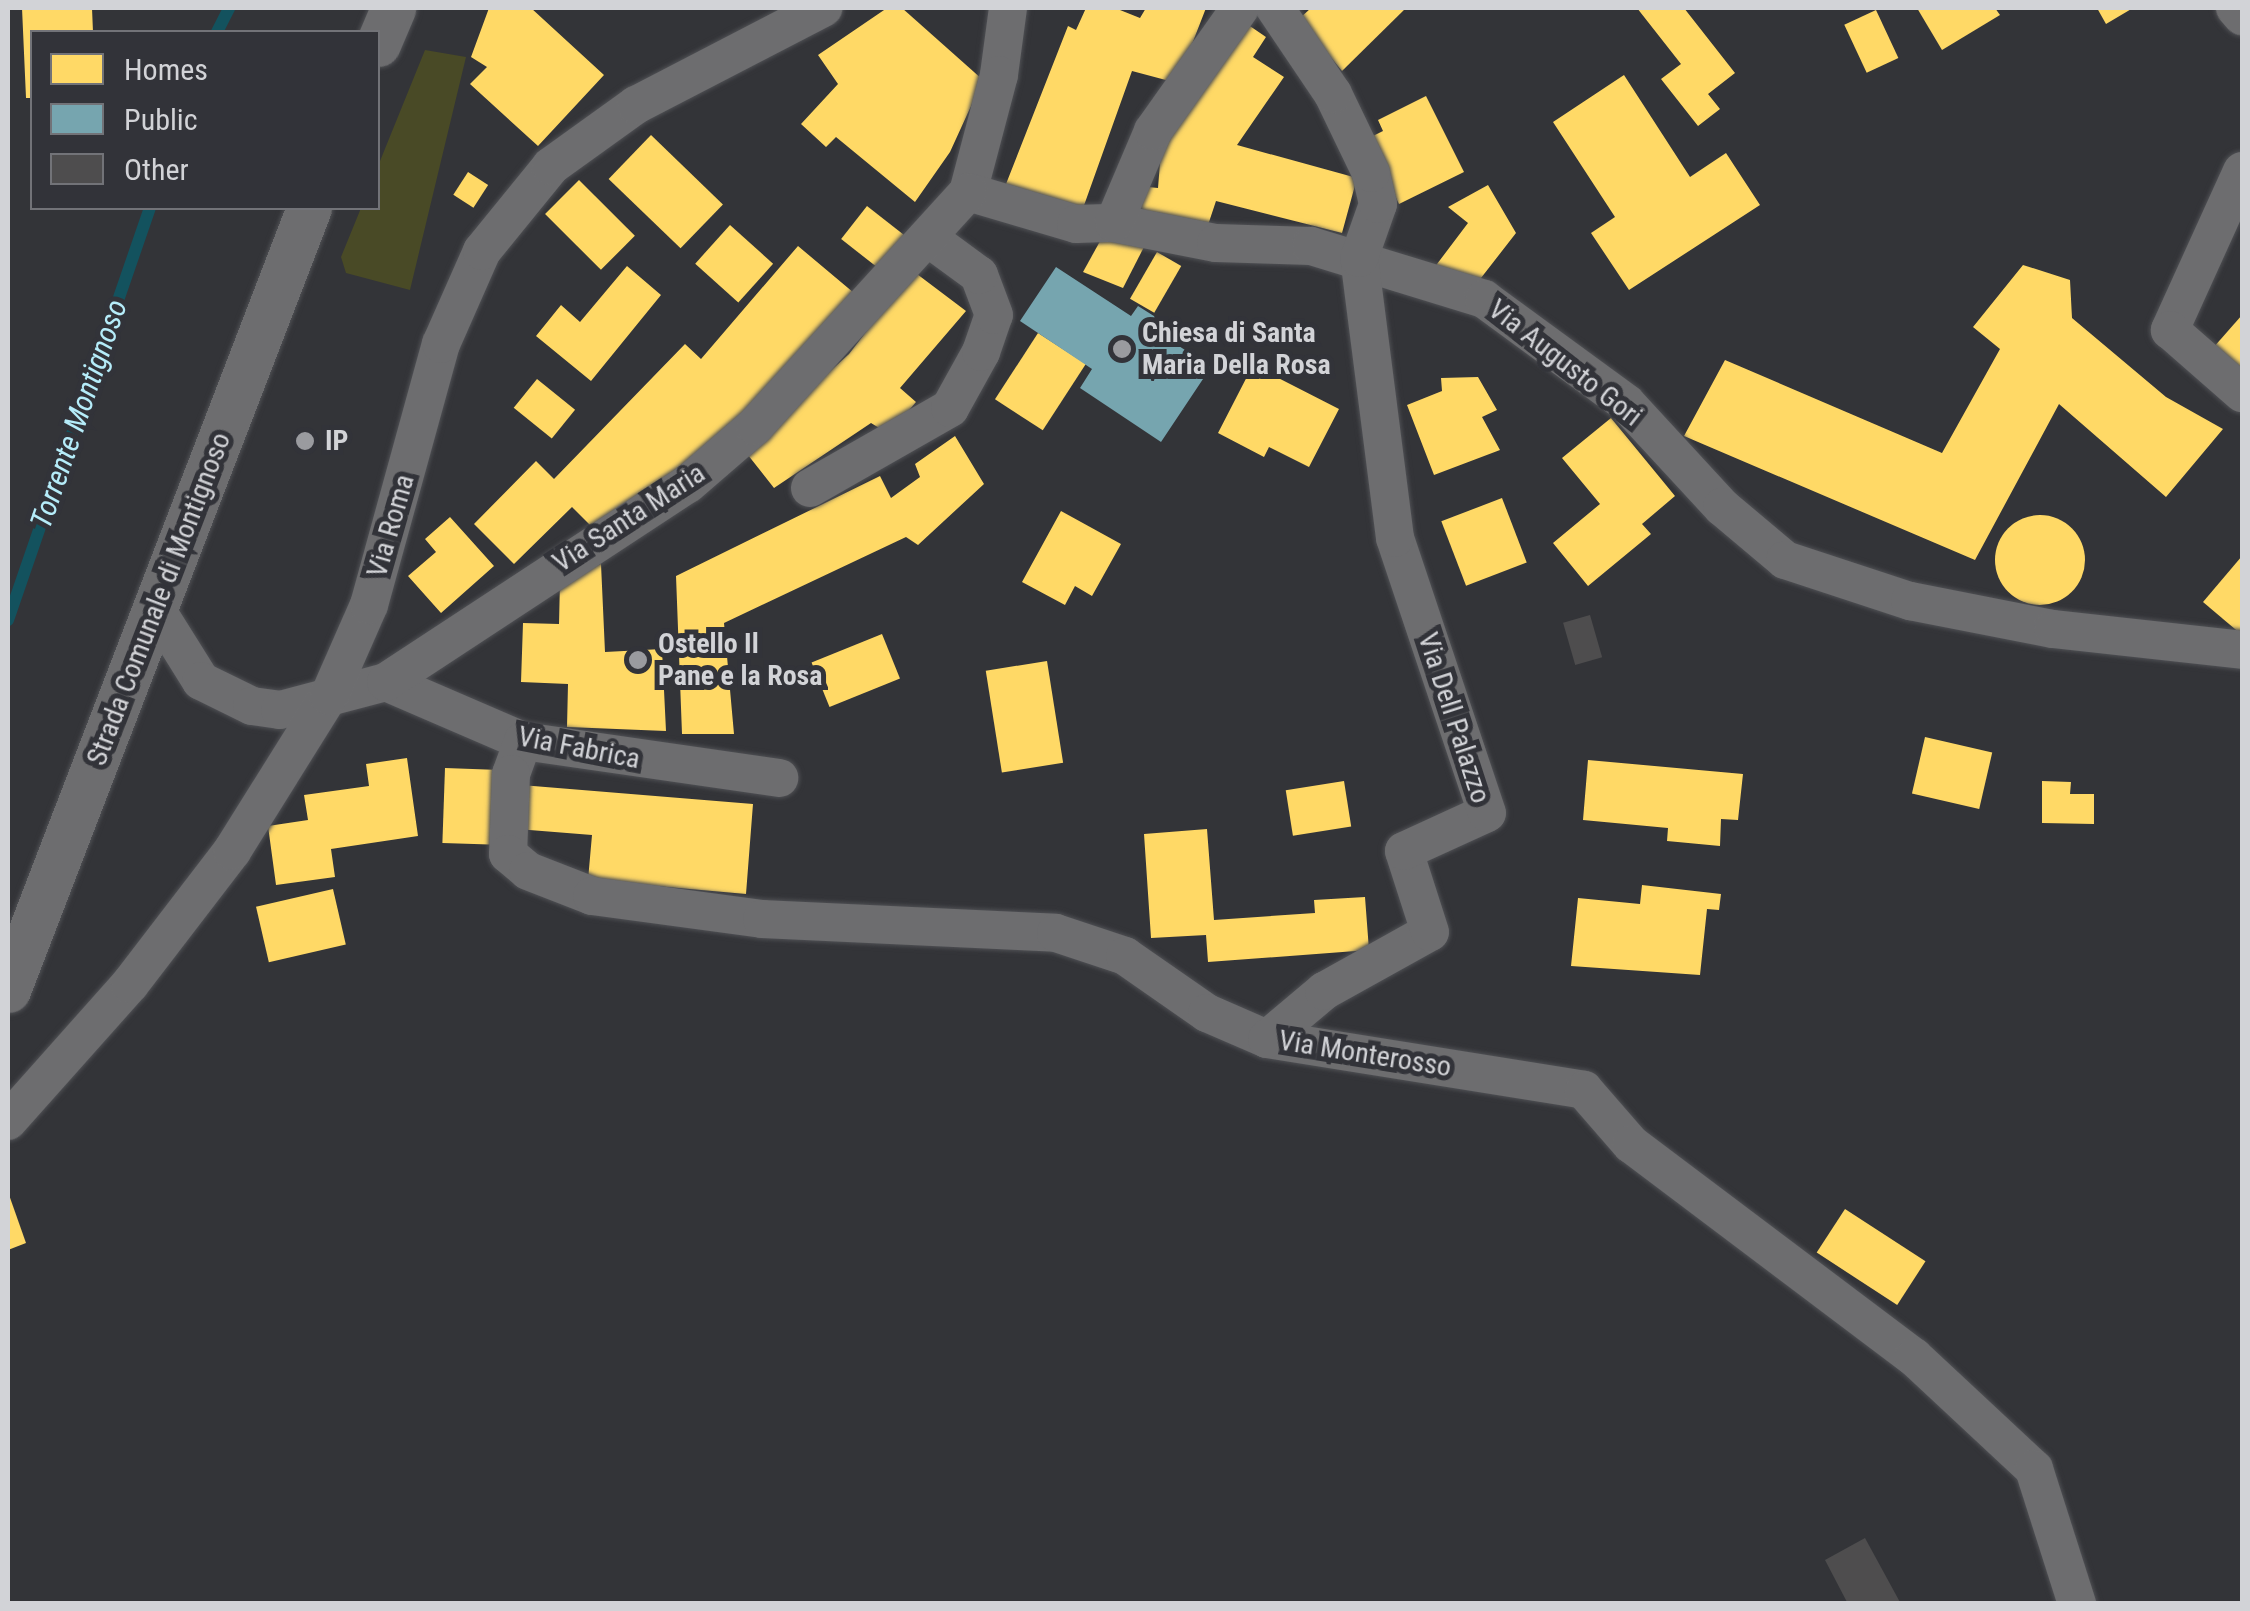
<!DOCTYPE html>
<html>
<head>
<meta charset="utf-8">
<style>
  body { margin:0 }
  #map { position:relative; width:2250px; height:1611px; overflow:hidden; background:#333438; font-family:"Roboto Condensed",sans-serif }
  div>[style] { position:absolute }
  [style*='--x'] { left:calc(var(--x)*1px); top:calc(var(--y)*1px); width:calc(var(--w)*1px); rotate:calc(var(--a)*1deg) }
  .green>* { inset:0; background:#494a26 }
  .homes>* { inset:0; background:#ffd966; transform-origin:0 0 }
  .round { border-radius:50% }
  .public>* { inset:0; background:#76a5af }
  .stream>* { height:12px; margin:-6px; padding:0 6px; transform-origin:6px; border-radius:6px; background:#13525e }
  .building>* { inset:0; background:#4e4d4e; transform-origin:0 0 }
  .roads { filter:drop-shadow(0 0 2px #4f5054) drop-shadow(0 0 2px #4f5054) }
  .minor>* { height:38px; margin:-19px; padding:0 19px; transform-origin:19px; border-radius:19px; background:#6d6d6f }
  .tertiary>* { height:45px; margin:-22.5px; padding:0 22.5px; transform-origin:22.5px; border-radius:22.5px; background:#6d6d6f }
  .dots>* { width:28px; height:28px; translate:-50% -50%; box-sizing:border-box; border:5px solid #323339; border-radius:50% }
  span { translate:-50% -50%; white-space:nowrap; text-align:center; line-height:1.15; -webkit-text-stroke:10px #323339; paint-order:stroke }
  .poi-label { font-size:28px; color:#d2d3d7; font-weight:700 }
  .left { translate:0 -50%; text-align:left }
  .street-label { font-size:28px; color:#d2d3d7 }
  .water-label { font-size:30px; color:#b5ecf9; font-style:italic }
  .frame { position:absolute; inset:0; border:10px solid #d2d3d7; pointer-events:none }
  .legend { position:absolute; left:30px; top:30px; width:350px; height:180px; box-sizing:border-box; background:#323339; border:2px solid #727378; margin:0; padding:12px 18px; list-style:none; font-size:30px; color:#d2d3d7 }
  .legend li { display:flex; align-items:center; gap:20px; height:50px }
  .legend b { width:50px; border:2px solid #727378 }
</style>
</head>
<body>
<div id="map">
  <div class="green">
    <i style="clip-path:polygon(425px 50px,466px 57px,410px 290px,346px 273px,341px 257px,361px 208px,378px 208px,378px 166px)"></i>
  </div>
  <div class="homes">
    <i style="clip-path:polygon(22px 8px,92px 8px,93px 32px,32px 32px,32px 98px,26px 98px)"></i>
    <i style="clip-path:polygon(489px 8px,531px 8px,604px 75px,538px 146px,470px 84px,487px 67px,471px 57px)"></i>
    <i style="clip-path:polygon(887px 8px,902px 8px,983px 80px,950px 152px,915px 202px,836px 137px,826px 147px,801px 124px,838px 84px,818px 55px)"></i>
    <i style="clip-path:polygon(1086px 8px,1115px 8px,1140px 18px,1146px 8px,1206px 8px,1177px 83px,1132px 71px,1082px 211px,1006px 184px,1068px 26px,1076px 30px)"></i>
    <i style="clip-path:polygon(1311px 8px,1406px 8px,1342px 71px,1299px 19px)"></i>
    <i style="clip-path:polygon(1637px 8px,1684px 8px,1735px 73px,1708px 94px,1720px 109px,1698px 126px,1661px 79px,1681px 64px)"></i>
    <i style="clip-path:polygon(1917px 8px,1995px 8px,2000px 15px,1942px 50px)"></i>
    <i style="clip-path:polygon(2097px 8px,2133px 8px,2106px 24px)"></i>
    <i style="left:1876px;top:10px;width:53px;height:35px;rotate:65deg"></i>
    <i style="clip-path:polygon(1241px 20px,1266px 37px,1253px 57px,1284px 77px,1237px 145px,1357px 178px,1342px 233px,1216px 201px,1206px 231px,1135px 226px,1138px 186px,1158px 188px,1162px 137px)"></i>
    <i style="clip-path:polygon(1624px 75px,1690px 177px,1726px 153px,1760px 205px,1629px 290px,1591px 233px,1615px 217px,1553px 122px)"></i>
    <i style="clip-path:polygon(1426px 96px,1464px 172px,1399px 204px,1367px 139px,1383px 131px,1378px 120px)"></i>
    <i style="left:651px;top:135px;width:100px;height:61px;rotate:44deg"></i>
    <i style="left:468px;top:172px;width:24px;height:27px;rotate:33deg"></i>
    <i style="left:579px;top:180px;width:79px;height:48px;rotate:45deg"></i>
    <i style="clip-path:polygon(1488px 185px,1516px 233px,1474px 287px,1434px 268px,1468px 223px,1448px 207px)"></i>
    <i style="left:867px;top:206px;width:49px;height:42px;rotate:38deg"></i>
    <i style="left:730px;top:225px;width:58px;height:52px;rotate:42deg"></i>
    <i style="clip-path:polygon(1104px 234px,1146px 243px,1123px 288px,1083px 272px)"></i>
    <i style="clip-path:polygon(798px 246px,854px 293px,752px 407px,685px 465px,593px 528px,572px 507px,514px 564px,474px 524px,536px 461px,554px 479px,685px 344px,701px 359px)"></i>
    <i style="left:1157px;top:252px;width:28px;height:54px;rotate:30deg"></i>
    <i style="clip-path:polygon(2023px 265px,2070px 280px,2072px 318px,2166px 397px,2223px 429px,2166px 497px,2059px 404px,1975px 560px,1684px 436px,1725px 360px,1942px 453px,2000px 349px,1973px 327px)"></i>
    <i style="clip-path:polygon(627px 266px,661px 295px,591px 381px,536px 336px,561px 305px,580px 322px)"></i>
    <i style="clip-path:polygon(913px 271px,966px 311px,900px 388px,916px 402px,889px 434px,871px 423px,774px 488px,744px 450px,849px 354px)"></i>
    <i style="clip-path:polygon(2242px 315px,2242px 375px,2213px 348px)"></i>
    <i style="left:1038px;top:333px;width:57px;height:79px;rotate:33deg"></i>
    <i style="clip-path:polygon(1253px 365px,1339px 409px,1309px 467px,1269px 447px,1264px 457px,1218px 433px)"></i>
    <i style="clip-path:polygon(1478px 377px,1497px 410px,1482px 417px,1500px 450px,1434px 475px,1407px 405px,1442px 391px,1441px 378px)"></i>
    <i style="left:537px;top:379px;width:49px;height:37px;rotate:39deg"></i>
    <i style="clip-path:polygon(1611px 418px,1675px 496px,1642px 524px,1651px 534px,1588px 586px,1553px 543px,1600px 504px,1562px 458px)"></i>
    <i style="clip-path:polygon(955px 436px,984px 484px,918px 545px,906px 537px,724px 623px,734px 734px,682px 734px,676px 576px,880px 476px,891px 498px,920px 477px,915px 464px)"></i>
    <i style="left:1502px;top:498px;width:69px;height:65px;rotate:69deg"></i>
    <i style="clip-path:polygon(1061px 511px,1121px 544px,1092px 596px,1075px 586px,1065px 605px,1022px 582px)"></i>
    <i class="round" style="left:1995px;top:515px;width:90px;height:90px"></i>
    <i style="clip-path:polygon(450px 517px,494px 566px,441px 613px,408px 576px,436px 552px,425px 539px)"></i>
    <i style="clip-path:polygon(2242px 556px,2242px 635px,2203px 602px)"></i>
    <i style="clip-path:polygon(601px 564px,605px 652px,662px 649px,666px 731px,567px 727px,568px 684px,521px 682px,523px 623px,559px 624px,560px 581px)"></i>
    <i style="left:882px;top:634px;width:48px;height:76px;rotate:68deg"></i>
    <i style="left:1047px;top:661px;width:103px;height:62px;rotate:81deg"></i>
    <i style="left:1925px;top:737px;width:69px;height:58px;rotate:13deg"></i>
    <i style="clip-path:polygon(407px 758px,418px 836px,331px 849px,335px 877px,276px 885px,268px 826px,308px 820px,304px 795px,369px 786px,366px 764px)"></i>
    <i style="clip-path:polygon(1588px 760px,1743px 774px,1738px 820px,1721px 819px,1720px 846px,1667px 841px,1668px 828px,1583px 820px)"></i>
    <i style="left:445px;top:768px;width:55px;height:75px;rotate:2deg"></i>
    <i style="left:1344px;top:781px;width:46px;height:59px;rotate:81deg"></i>
    <i style="clip-path:polygon(2042px 781px,2071px 782px,2070px 794px,2094px 794px,2094px 824px,2042px 823px)"></i>
    <i style="clip-path:polygon(521px 785px,753px 804px,746px 894px,588px 880px,592px 835px,517px 829px)"></i>
    <i style="clip-path:polygon(1207px 829px,1214px 920px,1315px 913px,1314px 900px,1365px 897px,1369px 950px,1208px 962px,1206px 935px,1151px 938px,1144px 834px)"></i>
    <i style="clip-path:polygon(1642px 885px,1721px 894px,1719px 910px,1707px 909px,1700px 975px,1571px 966px,1578px 898px,1640px 904px)"></i>
    <i style="left:333px;top:889px;width:57px;height:79px;rotate:77deg"></i>
    <i style="clip-path:polygon(8px 1192px,26px 1243px,8px 1250px)"></i>
    <i style="left:1845px;top:1209px;width:96px;height:52px;rotate:33deg"></i>
  </div>
  <div class="public">
    <i style="clip-path:polygon(1056px 267px,1131px 316px,1138px 306px,1165px 323px,1159px 333px,1211px 367px,1161px 442px,1080px 388px,1092px 369px,1020px 321px)"></i>
  </div>
  <div class="stream">
    <i style="--x:217;--y:32;--w:27;--a:-63"></i>
    <i style="--x:8;--y:620;--w:436;--a:-71"></i>
  </div>
  <div class="building">
    <i style="left:1590px;top:615px;width:44px;height:28px;rotate:74deg"></i>
    <i style="clip-path:polygon(1865px 1538px,1901px 1604px,1848px 1604px,1825px 1560px)"></i>
  </div>
  <div class="roads">
    <div class="minor">
      <i style="--x:1008;--y:8;--w:68;--a:97.7"></i>
      <i style="--x:999;--y:75;--w:121;--a:104.8"></i>
      <i style="--x:968;--y:192;--w:113;--a:16.5"></i>
      <i style="--x:1076;--y:224;--w:38;--a:-2"></i>
      <i style="--x:1114;--y:223;--w:104;--a:11.1"></i>
      <i style="--x:1216;--y:243;--w:95;--a:1.8"></i>
      <i style="--x:1311;--y:246;--w:181;--a:17"></i>
      <i style="--x:1484;--y:299;--w:176;--a:36.2"></i>
      <i style="--x:1626;--y:403;--w:142;--a:47.3"></i>
      <i style="--x:1722;--y:507;--w:82;--a:40.1"></i>
      <i style="--x:1785;--y:560;--w:132;--a:18.2"></i>
      <i style="--x:1910;--y:601;--w:146;--a:11.1"></i>
      <i style="--x:2053;--y:629;--w:190;--a:6.3"></i>
      <i style="--x:2235;--y:8;--w:11;--a:49"></i>
      <i style="--x:2242;--y:171;--w:175;--a:114.4"></i>
      <i style="--x:2170;--y:330;--w:96;--a:41.2"></i>
      <i style="--x:1114;--y:223;--w:100;--a:-67"></i>
      <i style="--x:1153;--y:131;--w:151;--a:-54.7"></i>
      <i style="--x:810;--y:488;--w:161;--a:-29.7"></i>
      <i style="--x:950;--y:408;--w:64;--a:-61"></i>
      <i style="--x:981;--y:352;--w:39;--a:-71"></i>
      <i style="--x:994;--y:315;--w:43;--a:-110.6"></i>
      <i style="--x:979;--y:275;--w:64;--a:-143.8"></i>
      <i style="--x:156;--y:609;--w:85;--a:58"></i>
      <i style="--x:201;--y:681;--w:57;--a:26.1"></i>
      <i style="--x:252;--y:706;--w:28;--a:8"></i>
      <i style="--x:280;--y:710;--w:110;--a:-14.8"></i>
      <i style="--x:386;--y:682;--w:149;--a:23.3"></i>
      <i style="--x:523;--y:741;--w:259;--a:8.2"></i>
      <i style="--x:386;--y:682;--w:361;--a:-33.3"></i>
      <i style="--x:688;--y:484;--w:89;--a:-40.9"></i>
      <i style="--x:755;--y:426;--w:316;--a:-47.7"></i>
      <i style="--x:523;--y:741;--w:35;--a:110"></i>
      <i style="--x:511;--y:774;--w:80;--a:92.1"></i>
      <i style="--x:508;--y:854;--w:26;--a:40"></i>
      <i style="--x:528;--y:871;--w:69;--a:21.3"></i>
      <i style="--x:592;--y:896;--w:172;--a:7.7"></i>
      <i style="--x:762;--y:919;--w:294;--a:2.7"></i>
      <i style="--x:1056;--y:933;--w:73;--a:18.4"></i>
      <i style="--x:1125;--y:956;--w:100;--a:34.8"></i>
      <i style="--x:1207;--y:1013;--w:65;--a:23.4"></i>
      <i style="--x:1267;--y:1039;--w:321;--a:9.1"></i>
      <i style="--x:1584;--y:1090;--w:72;--a:49"></i>
      <i style="--x:1631;--y:1144;--w:354;--a:37"></i>
      <i style="--x:1914;--y:1357;--w:164;--a:43"></i>
      <i style="--x:2034;--y:1469;--w:142;--a:72.3"></i>
      <i style="--x:1267;--y:1039;--w:75;--a:-40.1"></i>
      <i style="--x:1324;--y:991;--w:121;--a:-29.1"></i>
      <i style="--x:1430;--y:932;--w:85;--a:-107.8"></i>
      <i style="--x:1404;--y:851;--w:91;--a:-24.6"></i>
      <i style="--x:1487;--y:813;--w:290;--a:-108.5"></i>
      <i style="--x:1395;--y:538;--w:282;--a:-97.3"></i>
      <i style="--x:1359;--y:258;--w:57;--a:-70.6"></i>
      <i style="--x:1378;--y:204;--w:32;--a:-103"></i>
      <i style="--x:1371;--y:173;--w:88;--a:-115.7"></i>
      <i style="--x:1333;--y:94;--w:104;--a:-124"></i>
      <i style="--x:8;--y:1121;--w:183;--a:-48.3"></i>
      <i style="--x:130;--y:984;--w:168;--a:-52.5"></i>
      <i style="--x:232;--y:851;--w:183;--a:-58"></i>
      <i style="--x:329;--y:696;--w:99;--a:-66.3"></i>
      <i style="--x:369;--y:605;--w:271;--a:-74.6"></i>
      <i style="--x:441;--y:344;--w:102;--a:-66.2"></i>
      <i style="--x:482;--y:251;--w:109;--a:-50.9"></i>
      <i style="--x:551;--y:166;--w:105;--a:-35.7"></i>
      <i style="--x:636;--y:105;--w:211;--a:-27.4"></i>
    </div>
    <div class="tertiary">
      <i style="--x:378;--y:44;--w:39;--a:-67"></i>
      <i style="--x:8;--y:990;--w:838;--a:-68.95"></i>
    </div>
  </div>
  <div class="dots">
    <i style="left:1122px;top:349px;background:#9a9b9f"></i>
    <i style="left:305px;top:441px;background:#9a9b9f"></i>
    <i style="left:638px;top:660px;background:#9a9b9f"></i>
  </div>
  <div class="poi-label">
    <span class="left" style="left:1142px;top:349px">Chiesa di Santa<br>Maria Della Rosa</span>
    <span class="left" style="left:325px;top:441px">IP</span>
    <span class="left" style="left:658px;top:660px">Ostello Il<br>Pane e la Rosa</span>
  </div>
  <div class="street-label">
    <span style="left:1565px;top:363px;rotate:38deg">Via Augusto Gori</span>
    <span style="left:629px;top:518px;rotate:-33deg">Via Santa Maria</span>
    <span style="left:391px;top:526px;rotate:-74deg">Via Roma</span>
    <span style="left:159px;top:599px;rotate:-69deg">Strada Comunale di Montignoso</span>
    <span style="left:1454px;top:718px;rotate:72deg">Via Dell Palazzo</span>
    <span style="left:579px;top:748px;rotate:11deg">Via Fabrica</span>
    <span style="left:1365px;top:1054px;rotate:9deg">Via Monterosso</span>
  </div>
  <div class="water-label">
    <span style="left:79px;top:414px;rotate:-71deg">Torrente Montignoso</span>
  </div>
  <div class="frame"></div>
  <ul class="legend">
  <li><b style="height:28px;background:#ffd966"></b>Homes</li>
  <li><b style="height:28px;background:#76a5af"></b>Public</li>
  <li><b style="height:28px;background:#4e4d4e"></b>Other</li>
  </ul>
</div>
</body>
</html>
